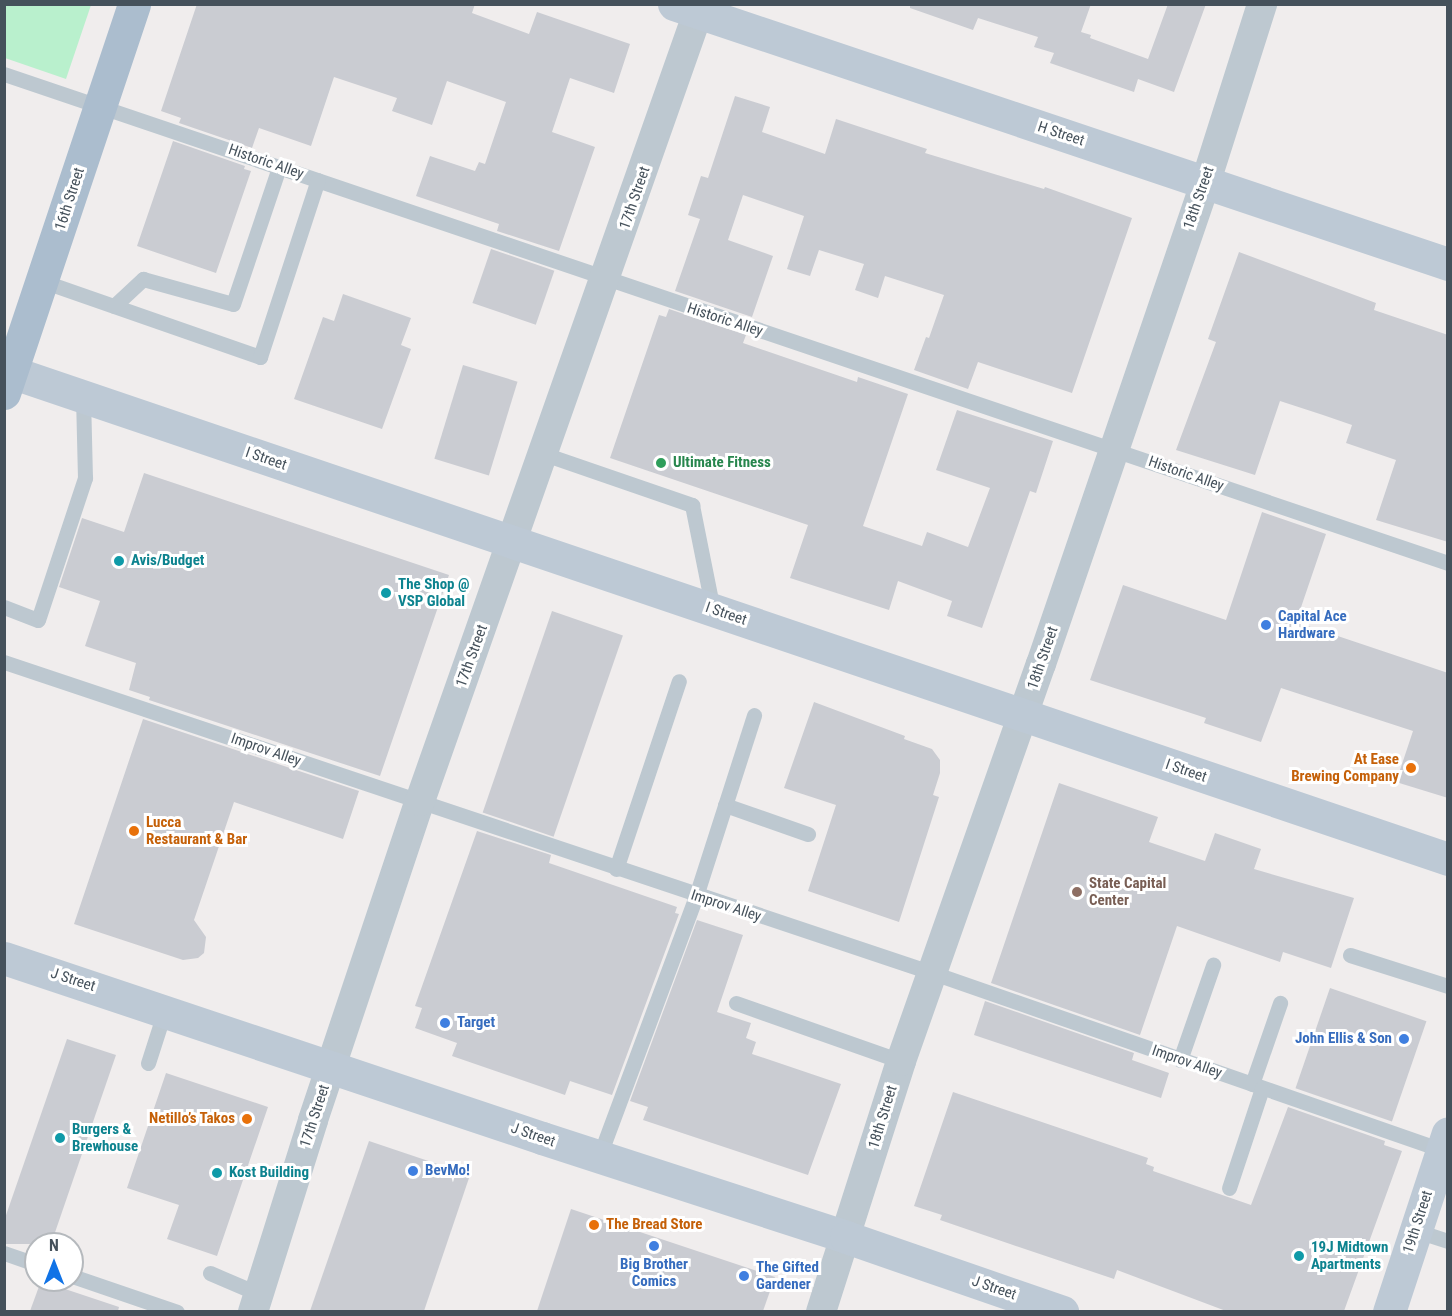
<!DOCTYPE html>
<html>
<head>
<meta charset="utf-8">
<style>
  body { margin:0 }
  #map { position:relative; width:1452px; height:1316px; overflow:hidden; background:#f0eded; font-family:"Roboto Condensed",sans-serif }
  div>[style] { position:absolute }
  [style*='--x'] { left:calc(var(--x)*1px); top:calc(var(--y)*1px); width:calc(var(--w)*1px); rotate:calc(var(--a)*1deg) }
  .green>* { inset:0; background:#b9f0cd }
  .building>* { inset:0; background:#caccd2; transform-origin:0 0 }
  .lane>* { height:15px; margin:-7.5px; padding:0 7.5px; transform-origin:7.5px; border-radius:7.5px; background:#bdc8d0 }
  .street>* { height:30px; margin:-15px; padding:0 15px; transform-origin:15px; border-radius:15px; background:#bdc8d0 }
  .secondary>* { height:33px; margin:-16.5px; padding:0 16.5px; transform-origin:16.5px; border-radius:16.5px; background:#bdc9d5 }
  .primary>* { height:33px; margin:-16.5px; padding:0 16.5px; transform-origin:16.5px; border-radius:16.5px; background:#abbdce }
  .dots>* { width:16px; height:16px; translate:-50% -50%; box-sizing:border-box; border:3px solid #fff; border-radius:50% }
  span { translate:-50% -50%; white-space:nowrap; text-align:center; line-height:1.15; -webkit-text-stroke:6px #fff; paint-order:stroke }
  .street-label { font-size:15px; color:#45515b }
  .leisure-label { font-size:15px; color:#27864d; font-weight:700 }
  .left { translate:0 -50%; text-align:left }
  .culture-label { font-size:15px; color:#0d838f; font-weight:700 }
  .shop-label { font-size:15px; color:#366cbe; font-weight:700 }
  .right { translate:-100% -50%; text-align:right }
  .food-label { font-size:15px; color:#c56008; font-weight:700 }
  .education-label { font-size:15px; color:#785e54; font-weight:700 }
  .frame { position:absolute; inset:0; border:6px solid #45515b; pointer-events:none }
  .north { position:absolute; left:24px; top:1232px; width:60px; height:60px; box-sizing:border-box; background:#fff; border:2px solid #b5b9bd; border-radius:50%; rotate:0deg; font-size:16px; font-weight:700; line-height:24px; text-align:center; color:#45515b }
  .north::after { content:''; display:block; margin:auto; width:21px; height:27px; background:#1173e6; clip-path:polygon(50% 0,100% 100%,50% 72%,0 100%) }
</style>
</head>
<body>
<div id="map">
  <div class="green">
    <i style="clip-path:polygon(5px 4px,91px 5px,66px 79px,5px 58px)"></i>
  </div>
  <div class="building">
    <i style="clip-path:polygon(197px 4px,475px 4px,472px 13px,529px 34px,537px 12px,630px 44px,614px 93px,570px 78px,552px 132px,595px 147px,559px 251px,497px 231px,499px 224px,416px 196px,430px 156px,475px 171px,479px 162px,485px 164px,506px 102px,447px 81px,432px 125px,392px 111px,397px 98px,334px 77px,311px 146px,259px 128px,252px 148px,179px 123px,181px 118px,161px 111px)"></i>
    <i style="clip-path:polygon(910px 4px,1091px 4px,1081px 32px,1091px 35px,1090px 38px,1148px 59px,1168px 4px,1206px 4px,1174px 92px,1138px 79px,1134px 92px,1050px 63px,1054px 53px,1034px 47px,1038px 37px,978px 18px,973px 30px,910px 8px)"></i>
    <i style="clip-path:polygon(735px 96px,770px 107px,762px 132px,825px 154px,836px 119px,927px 149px,925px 153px,1044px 189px,1045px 187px,1132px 218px,1072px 393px,978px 362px,968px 389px,914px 370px,926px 337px,929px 338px,944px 295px,885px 276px,878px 298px,855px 290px,864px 264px,819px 250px,810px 276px,787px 269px,804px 216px,743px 195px,728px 240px,773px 256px,752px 317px,675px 291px,700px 219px,688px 215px,701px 176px,708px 178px)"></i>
    <i style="clip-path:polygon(173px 141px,245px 166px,244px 169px,251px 171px,216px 273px,137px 246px)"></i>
    <i style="left:491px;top:249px;width:67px;height:57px;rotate:19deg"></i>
    <i style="clip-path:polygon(1239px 252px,1376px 303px,1374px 310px,1448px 335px,1448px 542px,1376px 520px,1396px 460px,1346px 443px,1352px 425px,1323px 415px,1280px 401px,1255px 475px,1176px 450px,1216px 342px,1208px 339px)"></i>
    <i style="clip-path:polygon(343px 294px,411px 318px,401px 345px,411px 349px,382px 429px,294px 399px,323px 317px,334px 321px)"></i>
    <i style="clip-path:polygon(669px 309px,746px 335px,743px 343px,857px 382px,858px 377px,908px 394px,863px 526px,922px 546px,927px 532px,968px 547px,990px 488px,936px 470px,957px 410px,1053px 441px,1036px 493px,1030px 491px,982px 628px,947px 616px,952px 601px,898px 581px,889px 610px,790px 578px,808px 525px,610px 458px,659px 315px,666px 317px)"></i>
    <i style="left:463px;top:365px;width:57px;height:98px;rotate:17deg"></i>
    <i style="clip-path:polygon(144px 473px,449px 575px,380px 776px,149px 700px,150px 697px,129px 690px,136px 663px,85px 646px,100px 601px,59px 587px,82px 518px,124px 532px)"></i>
    <i style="clip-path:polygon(1262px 512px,1326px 534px,1296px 622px,1448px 673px,1448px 798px,1396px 782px,1413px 731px,1281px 688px,1261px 742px,1204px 723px,1206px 718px,1090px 680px,1123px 585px,1226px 620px)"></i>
    <i style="left:552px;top:611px;width:75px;height:213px;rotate:19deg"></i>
    <i style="clip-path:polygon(814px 702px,905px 736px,904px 739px,932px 749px,940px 760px,940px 773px,933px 795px,939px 797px,899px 922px,808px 891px,836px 805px,784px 788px)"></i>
    <i style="clip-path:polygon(143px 719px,359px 791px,343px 839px,234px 802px,194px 920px,206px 937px,204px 953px,198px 958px,183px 960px,74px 924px)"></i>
    <i style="clip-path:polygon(1059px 783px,1158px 817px,1149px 842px,1205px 861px,1215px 833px,1261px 849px,1254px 869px,1354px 898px,1331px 968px,1283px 952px,1280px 962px,1177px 926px,1140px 1035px,991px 983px)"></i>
    <i style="clip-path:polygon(477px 831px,551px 855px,549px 863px,677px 907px,675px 913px,679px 914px,612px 1095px,570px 1081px,565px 1095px,452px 1056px,457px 1043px,415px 1028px,422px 1008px,415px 1006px)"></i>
    <i style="clip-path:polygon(697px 920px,743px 935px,717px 1012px,751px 1023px,746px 1038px,756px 1042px,752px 1054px,841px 1084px,808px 1175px,643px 1120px,648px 1107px,630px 1101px)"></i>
    <i style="left:1330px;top:988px;width:102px;height:106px;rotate:19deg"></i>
    <i style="clip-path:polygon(985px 1001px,1134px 1053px,1132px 1060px,1169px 1073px,1161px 1098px,974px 1035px)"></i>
    <i style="clip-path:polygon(67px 1039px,116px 1055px,51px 1244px,4px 1244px,4px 1221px)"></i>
    <i style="clip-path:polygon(166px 1073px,268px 1107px,217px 1256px,167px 1239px,179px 1205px,127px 1188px)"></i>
    <i style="clip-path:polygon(953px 1092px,1148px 1158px,1146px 1164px,1154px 1167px,1153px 1171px,1251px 1205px,1288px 1107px,1385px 1141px,1384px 1145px,1402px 1151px,1344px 1311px,1226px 1311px,1117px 1270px,1114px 1279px,1013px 1245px,940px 1220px,942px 1215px,914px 1206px)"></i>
    <i style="clip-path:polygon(369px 1141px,470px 1175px,424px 1311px,310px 1311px)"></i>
    <i style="clip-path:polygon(571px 1209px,775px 1277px,763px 1311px,537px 1311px)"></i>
    <i style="clip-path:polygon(41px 1281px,119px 1307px,118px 1311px,30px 1311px)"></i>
  </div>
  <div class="lane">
    <i style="--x:4;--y:74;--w:1525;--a:18.71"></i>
    <i style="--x:42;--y:281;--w:231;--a:19.2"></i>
    <i style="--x:260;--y:357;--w:186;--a:-71.9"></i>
    <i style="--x:114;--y:306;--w:40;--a:-43"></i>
    <i style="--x:143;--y:279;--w:93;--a:15.5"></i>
    <i style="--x:233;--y:304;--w:145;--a:-71.4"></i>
    <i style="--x:544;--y:454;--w:157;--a:19"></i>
    <i style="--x:692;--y:505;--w:107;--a:78.7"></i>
    <i style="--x:4;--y:607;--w:36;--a:21"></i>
    <i style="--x:38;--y:620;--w:150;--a:-71.7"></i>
    <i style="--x:85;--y:478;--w:81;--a:-91.4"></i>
    <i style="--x:4;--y:662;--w:980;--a:18.51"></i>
    <i style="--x:933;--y:973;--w:542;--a:19.17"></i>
    <i style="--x:725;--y:805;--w:88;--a:19.3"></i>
    <i style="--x:616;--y:869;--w:198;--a:-71.5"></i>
    <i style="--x:1350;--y:955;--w:103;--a:17.6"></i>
    <i style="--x:736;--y:1003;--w:175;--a:19.4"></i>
    <i style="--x:1180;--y:1060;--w:101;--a:-70.8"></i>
    <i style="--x:148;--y:1063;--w:56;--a:-72.2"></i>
    <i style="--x:1252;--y:1084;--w:86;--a:-70.9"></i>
    <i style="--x:599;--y:1157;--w:278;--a:-69.6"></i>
    <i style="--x:696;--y:896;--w:190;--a:-72.2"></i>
    <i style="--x:1229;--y:1188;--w:105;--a:-71.7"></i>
    <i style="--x:1414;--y:1230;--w:36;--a:18"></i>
    <i style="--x:4;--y:1253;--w:34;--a:19"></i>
    <i style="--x:210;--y:1273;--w:53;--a:23.2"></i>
    <i style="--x:72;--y:1276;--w:111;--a:18.9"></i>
  </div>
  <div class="street">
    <i style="--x:253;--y:1312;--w:201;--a:-72.6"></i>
    <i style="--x:313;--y:1120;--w:336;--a:-71.5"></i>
    <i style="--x:420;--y:801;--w:845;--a:-70.58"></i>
    <i style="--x:821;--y:1312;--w:263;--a:-72.3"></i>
    <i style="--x:901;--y:1061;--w:421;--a:-70.6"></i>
    <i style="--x:1041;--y:664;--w:510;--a:-71.14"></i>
    <i style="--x:1206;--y:181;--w:186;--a:-72.4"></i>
  </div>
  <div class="secondary">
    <i style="--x:674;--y:4;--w:817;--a:18.57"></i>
    <i style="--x:11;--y:372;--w:1517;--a:18.72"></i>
    <i style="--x:4;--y:958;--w:567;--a:18.5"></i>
    <i style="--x:542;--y:1138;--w:320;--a:18"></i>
    <i style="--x:846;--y:1237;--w:229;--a:19.1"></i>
    <i style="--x:1389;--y:1312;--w:188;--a:-71.8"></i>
  </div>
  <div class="primary">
    <i style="--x:4;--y:393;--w:410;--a:-71.5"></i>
  </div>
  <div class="dots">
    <i style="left:661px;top:463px;background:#2e9e5b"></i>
    <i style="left:119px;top:561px;background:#0f9aa8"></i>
    <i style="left:386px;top:593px;background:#0f9aa8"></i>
    <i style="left:1266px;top:625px;background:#3f7fe0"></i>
    <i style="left:1411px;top:768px;background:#e8710a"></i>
    <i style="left:134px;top:831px;background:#e8710a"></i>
    <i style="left:1077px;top:892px;background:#8d6e63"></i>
    <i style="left:445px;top:1023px;background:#3f7fe0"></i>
    <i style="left:1404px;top:1039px;background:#3f7fe0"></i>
    <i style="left:247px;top:1119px;background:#e8710a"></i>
    <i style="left:60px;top:1138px;background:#0f9aa8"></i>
    <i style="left:413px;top:1171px;background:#3f7fe0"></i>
    <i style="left:217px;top:1173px;background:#0f9aa8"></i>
    <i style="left:594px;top:1225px;background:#e8710a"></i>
    <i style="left:654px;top:1246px;background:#3f7fe0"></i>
    <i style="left:1299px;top:1256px;background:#0f9aa8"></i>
    <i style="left:744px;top:1276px;background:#3f7fe0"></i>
  </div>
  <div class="street-label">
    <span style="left:1061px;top:134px;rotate:18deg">H Street</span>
    <span style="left:266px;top:162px;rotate:19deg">Historic Alley</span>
    <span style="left:635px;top:198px;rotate:-71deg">17th Street</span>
    <span style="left:1199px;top:198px;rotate:-71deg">18th Street</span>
    <span style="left:70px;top:199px;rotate:-72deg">16th Street</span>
    <span style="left:725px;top:320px;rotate:18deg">Historic Alley</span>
    <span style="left:266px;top:459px;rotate:19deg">I Street</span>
    <span style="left:1186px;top:474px;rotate:19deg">Historic Alley</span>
    <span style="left:726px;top:614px;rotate:19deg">I Street</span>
    <span style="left:472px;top:656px;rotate:-70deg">17th Street</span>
    <span style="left:1043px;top:658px;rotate:-71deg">18th Street</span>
    <span style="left:266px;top:750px;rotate:19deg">Improv Alley</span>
    <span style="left:1186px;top:771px;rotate:19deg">I Street</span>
    <span style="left:726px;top:906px;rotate:18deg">Improv Alley</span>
    <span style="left:73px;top:980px;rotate:18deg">J Street</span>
    <span style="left:1187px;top:1062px;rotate:19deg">Improv Alley</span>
    <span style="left:315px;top:1116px;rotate:-72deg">17th Street</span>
    <span style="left:883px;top:1117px;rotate:-73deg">18th Street</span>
    <span style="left:533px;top:1135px;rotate:19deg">J Street</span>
    <span style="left:1418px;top:1222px;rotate:-72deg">19th Street</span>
    <span style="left:994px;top:1288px;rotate:19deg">J Street</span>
  </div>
  <div class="leisure-label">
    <span class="left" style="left:673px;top:463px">Ultimate Fitness</span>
  </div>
  <div class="culture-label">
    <span class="left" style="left:131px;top:561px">Avis/Budget</span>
    <span class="left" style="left:398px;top:593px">The Shop @<br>VSP Global</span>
    <span class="left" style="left:72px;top:1138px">Burgers &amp;<br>Brewhouse</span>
    <span class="left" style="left:229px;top:1173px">Kost Building</span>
    <span class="left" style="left:1311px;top:1256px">19J Midtown<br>Apartments</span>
  </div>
  <div class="shop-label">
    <span class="left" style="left:1278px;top:625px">Capital Ace<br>Hardware</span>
    <span class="left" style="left:457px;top:1023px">Target</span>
    <span class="right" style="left:1392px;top:1039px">John Ellis &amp; Son</span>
    <span class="left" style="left:425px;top:1171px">BevMo!</span>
    <span style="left:654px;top:1273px">Big Brother<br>Comics</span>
    <span class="left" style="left:756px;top:1276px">The Gifted<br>Gardener</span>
  </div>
  <div class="food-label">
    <span class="right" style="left:1399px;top:768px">At Ease<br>Brewing Company</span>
    <span class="left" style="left:146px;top:831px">Lucca<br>Restaurant &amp; Bar</span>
    <span class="right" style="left:235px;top:1119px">Netillo’s Takos</span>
    <span class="left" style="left:606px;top:1225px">The Bread Store</span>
  </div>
  <div class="education-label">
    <span class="left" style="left:1089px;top:892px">State Capital<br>Center</span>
  </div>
  <div class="frame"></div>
  <div class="north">N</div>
</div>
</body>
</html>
